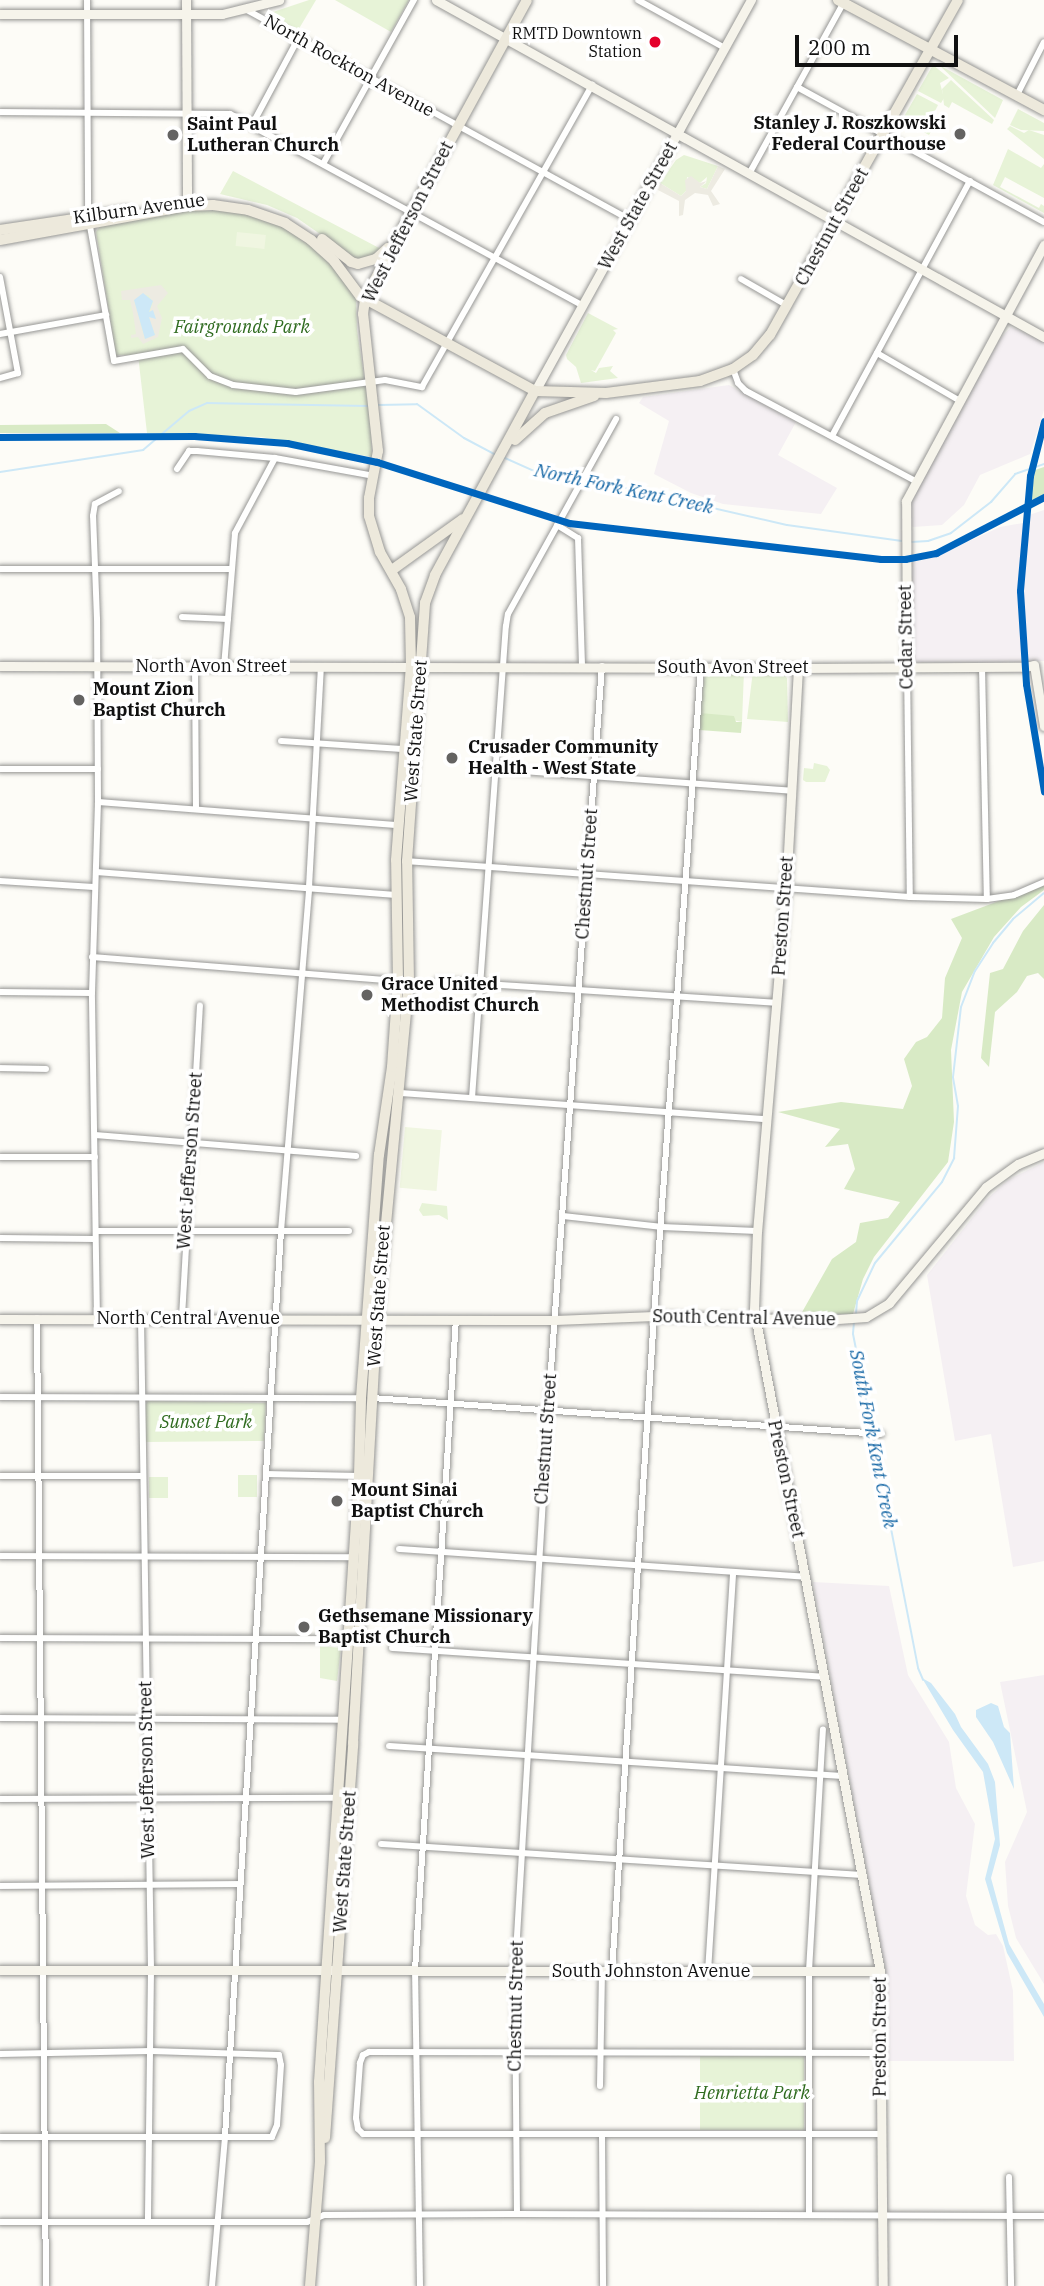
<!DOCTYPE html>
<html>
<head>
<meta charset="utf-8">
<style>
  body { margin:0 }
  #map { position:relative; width:1044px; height:2286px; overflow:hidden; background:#fdfcf7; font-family:"IBM Plex Serif",serif }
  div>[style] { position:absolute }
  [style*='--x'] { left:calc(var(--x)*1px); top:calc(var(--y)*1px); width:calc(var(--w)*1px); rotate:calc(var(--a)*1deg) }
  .industrial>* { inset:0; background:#f5f0f3 }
  .green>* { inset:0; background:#e7f3d7; transform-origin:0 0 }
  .forest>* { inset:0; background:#d8eac5 }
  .pitch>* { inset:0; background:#f0f6e1; transform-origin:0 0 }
  .plaza>* { inset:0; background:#edebe2 }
  .water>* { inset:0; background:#cde8f7 }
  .stream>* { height:2px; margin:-1px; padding:0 1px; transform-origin:1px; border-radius:1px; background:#cde8f7 }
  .roads { filter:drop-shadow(0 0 2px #979795) drop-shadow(0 0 2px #979795) }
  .street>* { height:6px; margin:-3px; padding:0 3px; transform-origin:3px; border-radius:3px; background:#fffffe }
  .secondary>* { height:9px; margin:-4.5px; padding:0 4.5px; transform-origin:4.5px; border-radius:4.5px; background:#f6f4eb }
  .primary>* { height:10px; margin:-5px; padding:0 5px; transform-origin:5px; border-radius:5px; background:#ede9dc }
  .rail-1>* { height:7px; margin:-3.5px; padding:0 3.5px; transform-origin:3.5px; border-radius:3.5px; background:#0065bd }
  .dots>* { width:19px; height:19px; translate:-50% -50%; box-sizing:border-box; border:4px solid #fff; border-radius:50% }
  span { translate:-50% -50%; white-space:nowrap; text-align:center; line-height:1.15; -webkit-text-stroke:7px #fff; paint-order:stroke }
  .bus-label { font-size:16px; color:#111 }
  .right { translate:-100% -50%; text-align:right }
  .street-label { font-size:18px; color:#111 }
  .poi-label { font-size:18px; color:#111; font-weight:700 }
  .left { translate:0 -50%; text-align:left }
  .park-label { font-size:18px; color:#2f6b1f; font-style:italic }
  .water-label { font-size:19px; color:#1768a6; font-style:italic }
  .scale { position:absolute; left:795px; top:35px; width:163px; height:32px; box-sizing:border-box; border:4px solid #111; border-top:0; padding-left:9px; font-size:21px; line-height:24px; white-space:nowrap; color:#111; -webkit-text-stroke:5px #fff; paint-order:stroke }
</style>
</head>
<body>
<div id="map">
  <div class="industrial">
    <i style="clip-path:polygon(1011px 327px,1044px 341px,1044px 410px,1030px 454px,980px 475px,964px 505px,942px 525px,913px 527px,910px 525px,910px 506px,913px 497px,999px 340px)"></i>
    <i style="clip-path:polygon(729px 385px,796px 422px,778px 455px,837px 488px,821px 514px,723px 504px,691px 493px,654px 474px,669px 421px,639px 403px,643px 397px)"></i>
    <i style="clip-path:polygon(1044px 510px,1044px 661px,1026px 661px,1022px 606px,1024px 548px,1029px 515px)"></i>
    <i style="clip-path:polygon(1023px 523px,1019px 606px,1022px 663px,914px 662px,910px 563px,932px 558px,1000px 527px)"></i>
    <i style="clip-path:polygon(1044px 1162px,1044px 1561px,1013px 1567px,991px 1434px,955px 1441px,927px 1275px,987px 1199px,1008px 1180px)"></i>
    <i style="clip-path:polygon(813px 1582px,889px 1586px,908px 1675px,949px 1742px,956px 1788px,975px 1824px,966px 1896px,975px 1925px,988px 1935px,996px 1934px,1003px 1946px,1013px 1991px,1014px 2061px,886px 2061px,886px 1972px)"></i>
    <i style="clip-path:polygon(1044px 1675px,1044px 1984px,1016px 1938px,1008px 1906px,1005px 1862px,1027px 1812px,1000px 1682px)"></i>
  </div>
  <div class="green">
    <i style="clip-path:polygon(309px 0,316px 0,297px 32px,270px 16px,273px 12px)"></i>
    <i style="clip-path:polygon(335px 0,409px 0,391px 32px)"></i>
    <i style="clip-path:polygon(933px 65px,949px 78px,940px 83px,944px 98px,941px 103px,918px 91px)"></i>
    <i style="clip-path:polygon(939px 65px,1003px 100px,995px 118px)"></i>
    <i style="clip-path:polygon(951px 80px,994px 120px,992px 124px,952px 102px,949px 108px,944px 105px,942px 89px)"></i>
    <i style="clip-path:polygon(917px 94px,938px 105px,927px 127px,932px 130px,929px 135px,902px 120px)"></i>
    <i style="clip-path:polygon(1018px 109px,1044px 123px,1044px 131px,1021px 130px,1010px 125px)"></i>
    <i style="clip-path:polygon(1010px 126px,1024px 133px,1029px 130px,1044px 135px,1044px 159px,1007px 129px)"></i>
    <i style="clip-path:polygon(1008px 149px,1041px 168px,1044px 164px,1044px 198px,1005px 177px,1000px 187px,1039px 208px,1041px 204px,1044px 206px,1044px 213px,993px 185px)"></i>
    <i style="clip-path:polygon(684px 155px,718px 166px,707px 189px,700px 187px,706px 183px,707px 177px,700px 183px,687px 177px,686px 191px,681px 196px,660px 183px,676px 160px)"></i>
    <i style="clip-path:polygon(233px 171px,381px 249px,376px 256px,360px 262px,297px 218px,267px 205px,220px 194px)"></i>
    <i style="clip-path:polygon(228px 210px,270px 221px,297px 234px,331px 263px,356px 298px,357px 330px,370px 417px,372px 457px,261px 437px,147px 433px,138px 355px,116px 355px,96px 232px,100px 226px,182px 211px)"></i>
    <i style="clip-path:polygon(588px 313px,618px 329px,613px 330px,616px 333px,595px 371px,591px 370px,596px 373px,599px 368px,613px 366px,610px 371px,618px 378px,581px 383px,576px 367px,567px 359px,566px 355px)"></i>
    <i style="clip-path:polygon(744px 671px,742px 722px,700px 713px,705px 672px)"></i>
    <i style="clip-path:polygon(753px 671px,780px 672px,787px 678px,788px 722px,747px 719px)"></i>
    <i style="clip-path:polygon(814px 763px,827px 766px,830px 770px,825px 782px,806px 782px,803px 780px,804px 768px,813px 769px)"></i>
    <i style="clip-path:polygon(422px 1203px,447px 1206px,448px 1220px,439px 1215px,423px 1216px,419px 1210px)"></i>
    <i style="clip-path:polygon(148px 1401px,266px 1403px,264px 1441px,146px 1442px,145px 1405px)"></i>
    <i style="left:238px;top:1475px;width:19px;height:22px"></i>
    <i style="left:149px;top:1477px;width:19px;height:21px"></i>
    <i style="clip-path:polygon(320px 1646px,341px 1648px,337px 1681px,320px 1678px)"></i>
    <i style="left:700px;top:2056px;width:104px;height:74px"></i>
  </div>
  <div class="forest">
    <i style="clip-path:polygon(106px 424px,120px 433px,0 433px,0 425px)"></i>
    <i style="clip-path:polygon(1044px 467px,1044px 494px,1030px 503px,1035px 470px)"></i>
    <i style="clip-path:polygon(700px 713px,734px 716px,736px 722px,742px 722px,741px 733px,699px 730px)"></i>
    <i style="clip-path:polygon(1044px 884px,1044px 890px,1021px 907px,994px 937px,962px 992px,951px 1050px,954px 1122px,948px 1162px,874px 1257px,863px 1279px,853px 1314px,801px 1314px,832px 1259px,856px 1242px,860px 1223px,888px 1218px,900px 1202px,844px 1189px,855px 1169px,848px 1144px,825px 1147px,840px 1129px,778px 1112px,841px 1102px,903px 1109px,912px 1086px,904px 1059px,916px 1042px,927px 1037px,942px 1018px,945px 978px,962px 938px,951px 919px)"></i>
    <i style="clip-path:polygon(1044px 905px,1044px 979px,1038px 973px,1027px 976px,1017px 992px,995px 1012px,989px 1067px,981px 1058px,990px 973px,1003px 969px,1023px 931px)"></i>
  </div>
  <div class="pitch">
    <i style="left:237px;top:232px;width:29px;height:14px;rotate:6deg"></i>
    <i style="left:405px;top:1127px;width:37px;height:61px;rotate:5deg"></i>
  </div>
  <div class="plaza">
    <i style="clip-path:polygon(718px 166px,725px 169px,711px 191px,720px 204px,713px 206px,708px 195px,695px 193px,685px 200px,683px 215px,679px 216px,679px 201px,656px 189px,660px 183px,681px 196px,686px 191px,685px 180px,691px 176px,700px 183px,707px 181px,700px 187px,707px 189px)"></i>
    <i style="clip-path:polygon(evenodd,161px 285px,168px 293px,157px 306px,162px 318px,158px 337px,143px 344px,138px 337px,131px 338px,131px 335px,136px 334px,133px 313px,130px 300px,122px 300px,121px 291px,161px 285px,148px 295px,153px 302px,148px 318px,155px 334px,145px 339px,134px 300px,148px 295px)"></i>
  </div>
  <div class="water">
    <i style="clip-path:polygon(143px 293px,153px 301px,149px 312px,153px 310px,156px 319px,149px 317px,155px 335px,145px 339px,134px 300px)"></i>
    <i style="clip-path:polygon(922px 1678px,931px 1683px,955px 1714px,961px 1727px,988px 1764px,995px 1782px,1000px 1845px,991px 1878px,1009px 1944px,1044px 2004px,1044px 2017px,1007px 1953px,985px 1879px,995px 1839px,983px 1772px,953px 1730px)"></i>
    <i style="clip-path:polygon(991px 1703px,998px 1706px,1004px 1727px,1010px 1733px,1014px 1789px,993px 1742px,976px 1717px,976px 1710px)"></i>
  </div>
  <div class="stream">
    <i style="--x:378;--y:405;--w:39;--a:-1"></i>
    <i style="--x:417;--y:404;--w:58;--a:35.9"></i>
    <i style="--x:464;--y:438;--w:36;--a:28"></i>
    <i style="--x:505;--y:458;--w:42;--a:24.1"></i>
    <i style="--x:543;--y:475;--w:36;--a:13"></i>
    <i style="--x:0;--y:472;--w:145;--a:-8.7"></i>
    <i style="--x:143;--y:450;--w:60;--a:-40.3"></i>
    <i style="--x:189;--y:411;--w:20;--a:-24"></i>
    <i style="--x:207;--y:403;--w:162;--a:1.1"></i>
    <i style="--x:584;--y:484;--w:37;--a:5"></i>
    <i style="--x:621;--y:487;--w:170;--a:12.9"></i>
    <i style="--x:787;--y:525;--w:116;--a:7.9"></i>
    <i style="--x:911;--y:542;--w:17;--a:-3"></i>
    <i style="--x:928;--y:541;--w:24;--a:-19"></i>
    <i style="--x:951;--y:533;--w:51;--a:-37.8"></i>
    <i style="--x:991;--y:502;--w:37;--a:-49"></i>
    <i style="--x:1015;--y:474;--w:31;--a:-19"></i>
    <i style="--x:856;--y:1313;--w:12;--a:-85"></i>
    <i style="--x:857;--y:1301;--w:42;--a:-64.7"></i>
    <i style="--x:875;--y:1263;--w:105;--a:-50.4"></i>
    <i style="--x:942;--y:1182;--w:27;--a:-63"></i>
    <i style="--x:954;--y:1158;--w:52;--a:-85.6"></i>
    <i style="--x:958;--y:1106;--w:29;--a:-100"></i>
    <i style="--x:953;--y:1077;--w:70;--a:-83.5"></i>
    <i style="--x:961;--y:1007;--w:39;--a:-69"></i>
    <i style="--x:975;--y:971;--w:33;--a:-57"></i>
    <i style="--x:993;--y:943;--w:31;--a:-50"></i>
    <i style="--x:1013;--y:919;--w:40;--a:-40"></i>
    <i style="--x:854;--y:1322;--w:12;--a:95"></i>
    <i style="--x:853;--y:1334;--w:98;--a:78.8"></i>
    <i style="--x:873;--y:1436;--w:236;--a:79"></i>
    <i style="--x:918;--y:1668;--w:13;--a:67"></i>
  </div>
  <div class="roads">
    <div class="street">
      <i style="--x:87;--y:0;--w:215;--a:89.7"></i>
      <i style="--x:88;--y:215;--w:148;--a:79.9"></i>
      <i style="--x:114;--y:361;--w:70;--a:-9.9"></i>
      <i style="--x:183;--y:349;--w:38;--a:45"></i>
      <i style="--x:210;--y:376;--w:25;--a:21"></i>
      <i style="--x:233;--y:385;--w:63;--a:6.3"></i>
      <i style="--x:296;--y:392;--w:90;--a:-7.7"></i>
      <i style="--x:385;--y:380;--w:38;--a:11"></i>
      <i style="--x:422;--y:387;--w:347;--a:-60.6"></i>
      <i style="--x:638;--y:0;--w:99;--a:28.9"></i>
      <i style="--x:247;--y:10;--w:437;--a:28.7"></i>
      <i style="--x:797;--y:87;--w:281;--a:28.7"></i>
      <i style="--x:1017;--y:95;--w:59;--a:-63"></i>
      <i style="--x:0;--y:112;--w:230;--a:0.5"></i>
      <i style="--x:230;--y:114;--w:402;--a:28.5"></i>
      <i style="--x:252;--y:125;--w:98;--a:-61.9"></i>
      <i style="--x:323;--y:164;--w:188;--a:-61"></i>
      <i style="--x:749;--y:174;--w:196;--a:-61.1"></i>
      <i style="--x:0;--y:277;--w:98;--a:79.4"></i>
      <i style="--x:18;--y:373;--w:19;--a:164"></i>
      <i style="--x:741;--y:279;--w:54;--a:29.9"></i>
      <i style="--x:0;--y:334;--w:108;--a:-10.2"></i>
      <i style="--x:877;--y:353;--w:96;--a:30"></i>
      <i style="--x:733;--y:369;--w:15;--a:70"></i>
      <i style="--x:738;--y:383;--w:11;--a:45"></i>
      <i style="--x:746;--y:391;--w:191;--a:28"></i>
      <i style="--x:832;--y:436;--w:290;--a:-61.6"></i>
      <i style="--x:177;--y:469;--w:22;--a:-56"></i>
      <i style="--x:189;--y:451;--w:8;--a:0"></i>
      <i style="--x:197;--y:451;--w:78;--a:5.1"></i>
      <i style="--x:275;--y:458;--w:101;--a:10.3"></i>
      <i style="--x:557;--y:525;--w:25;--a:32"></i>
      <i style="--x:578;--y:538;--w:128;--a:88.2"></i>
      <i style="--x:0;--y:569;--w:231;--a:0"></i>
      <i style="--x:182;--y:617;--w:46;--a:2.5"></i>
      <i style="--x:195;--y:666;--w:142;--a:89.6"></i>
      <i style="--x:907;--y:666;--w:231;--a:89.3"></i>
      <i style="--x:224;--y:667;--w:134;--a:-85.3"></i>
      <i style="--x:235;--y:533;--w:85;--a:-61.9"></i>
      <i style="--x:982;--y:667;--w:232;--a:88.8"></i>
      <i style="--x:281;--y:741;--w:122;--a:3.8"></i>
      <i style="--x:0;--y:769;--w:98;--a:0"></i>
      <i style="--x:495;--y:769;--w:298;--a:4.2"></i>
      <i style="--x:98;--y:802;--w:302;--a:4.4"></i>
      <i style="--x:405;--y:861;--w:506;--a:4.08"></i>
      <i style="--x:910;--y:897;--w:77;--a:1.5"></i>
      <i style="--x:987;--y:899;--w:27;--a:-8"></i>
      <i style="--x:1014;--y:895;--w:33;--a:-23"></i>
      <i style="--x:96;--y:872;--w:301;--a:4.4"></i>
      <i style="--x:0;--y:881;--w:94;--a:3.7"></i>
      <i style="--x:92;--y:957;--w:307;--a:4.5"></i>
      <i style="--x:438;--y:981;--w:339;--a:3.7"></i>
      <i style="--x:0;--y:992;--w:92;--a:0.6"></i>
      <i style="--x:0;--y:1068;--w:46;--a:1.2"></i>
      <i style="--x:400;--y:1093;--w:368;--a:4.1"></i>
      <i style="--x:472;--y:1098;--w:473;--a:-85.9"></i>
      <i style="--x:506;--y:626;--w:12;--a:-81"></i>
      <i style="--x:508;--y:614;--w:223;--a:-61"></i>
      <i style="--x:95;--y:1135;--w:262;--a:4.6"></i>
      <i style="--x:0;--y:1157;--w:95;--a:0"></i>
      <i style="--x:563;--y:1216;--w:100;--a:6.3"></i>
      <i style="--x:662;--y:1227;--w:95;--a:2.4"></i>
      <i style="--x:96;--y:1231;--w:253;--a:0"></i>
      <i style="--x:0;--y:1238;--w:95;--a:0.6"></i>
      <i style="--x:182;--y:1317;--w:312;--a:-86.7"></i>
      <i style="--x:37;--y:1318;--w:968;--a:89.47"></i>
      <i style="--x:141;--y:1318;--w:652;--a:89.12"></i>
      <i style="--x:151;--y:1970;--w:252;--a:90.7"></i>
      <i style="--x:97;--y:1319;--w:326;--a:-90.9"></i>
      <i style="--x:92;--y:993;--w:191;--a:-88.2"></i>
      <i style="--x:98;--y:802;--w:183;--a:-90.3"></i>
      <i style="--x:97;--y:619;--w:103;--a:-92.2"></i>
      <i style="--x:93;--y:516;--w:12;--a:-81"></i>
      <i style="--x:95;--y:504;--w:27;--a:-28"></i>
      <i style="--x:0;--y:1397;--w:361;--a:0.2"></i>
      <i style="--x:372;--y:1398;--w:510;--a:4.05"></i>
      <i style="--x:266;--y:1474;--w:93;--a:1.2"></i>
      <i style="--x:0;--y:1476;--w:142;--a:0"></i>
      <i style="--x:399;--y:1549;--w:408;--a:3.9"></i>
      <i style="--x:0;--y:1556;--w:354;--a:0.2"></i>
      <i style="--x:0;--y:1638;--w:350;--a:0.2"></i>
      <i style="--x:392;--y:1648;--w:433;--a:3.8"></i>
      <i style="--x:0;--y:1718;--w:343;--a:0.3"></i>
      <i style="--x:389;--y:1746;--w:455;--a:3.8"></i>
      <i style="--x:0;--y:1799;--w:338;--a:-0.2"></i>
      <i style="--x:381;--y:1844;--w:483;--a:3.7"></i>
      <i style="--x:0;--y:1886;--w:240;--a:-0.5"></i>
      <i style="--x:612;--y:1972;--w:657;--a:-86.34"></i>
      <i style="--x:654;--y:1316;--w:652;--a:-85.86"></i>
      <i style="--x:708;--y:1972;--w:400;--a:-86.4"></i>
      <i style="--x:880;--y:2053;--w:511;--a:-179.89"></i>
      <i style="--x:369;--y:2052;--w:7;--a:153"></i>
      <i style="--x:363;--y:2055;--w:9;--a:111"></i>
      <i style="--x:360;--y:2063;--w:55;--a:94.2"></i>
      <i style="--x:356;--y:2118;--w:11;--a:80"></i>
      <i style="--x:358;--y:2129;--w:7;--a:45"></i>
      <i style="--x:363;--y:2134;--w:517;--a:0"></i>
      <i style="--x:0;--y:2054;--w:151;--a:-1.1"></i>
      <i style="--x:151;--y:2051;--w:128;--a:1.8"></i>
      <i style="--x:279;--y:2055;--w:10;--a:79"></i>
      <i style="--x:281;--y:2065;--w:60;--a:93.8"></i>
      <i style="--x:277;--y:2125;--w:13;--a:113"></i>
      <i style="--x:272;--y:2137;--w:272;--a:180"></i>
      <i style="--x:600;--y:2086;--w:114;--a:-89"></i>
      <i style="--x:602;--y:2135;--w:151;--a:89.6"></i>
      <i style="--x:1009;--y:2177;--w:109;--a:88.9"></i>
      <i style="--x:517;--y:2214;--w:244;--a:-90.5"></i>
      <i style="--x:515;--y:1970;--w:118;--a:-86.6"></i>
      <i style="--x:522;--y:1852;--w:443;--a:-86.6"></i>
      <i style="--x:548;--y:1410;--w:746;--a:-85.85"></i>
      <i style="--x:809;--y:2214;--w:243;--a:-90"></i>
      <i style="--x:809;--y:1971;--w:242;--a:-86.7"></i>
      <i style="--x:0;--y:2222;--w:307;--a:0"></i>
      <i style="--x:307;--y:2222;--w:18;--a:-22"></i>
      <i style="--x:324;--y:2215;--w:193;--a:-0.3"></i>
      <i style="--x:517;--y:2214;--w:527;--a:0.22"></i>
      <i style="--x:212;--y:2286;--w:151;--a:-85"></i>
      <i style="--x:225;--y:2136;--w:907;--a:-86.46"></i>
      <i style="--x:281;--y:1231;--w:345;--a:-85.3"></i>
      <i style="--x:309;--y:887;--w:221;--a:-86.9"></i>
      <i style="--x:420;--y:2286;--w:316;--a:-90.9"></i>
      <i style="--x:415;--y:1970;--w:652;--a:-86.4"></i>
    </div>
    <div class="secondary">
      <i style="--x:186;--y:0;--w:206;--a:89.7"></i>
      <i style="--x:436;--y:0;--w:695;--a:29"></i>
      <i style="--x:0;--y:14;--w:222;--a:0"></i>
      <i style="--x:222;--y:14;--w:59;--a:-13.8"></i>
      <i style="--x:535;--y:391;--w:447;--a:-61.1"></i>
      <i style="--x:0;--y:666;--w:798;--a:0.14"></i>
      <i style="--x:798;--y:668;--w:226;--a:-0.3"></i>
      <i style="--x:1024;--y:667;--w:10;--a:-11"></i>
      <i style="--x:1034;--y:665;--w:62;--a:80.7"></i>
      <i style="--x:907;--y:666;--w:165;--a:-90.3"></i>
      <i style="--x:906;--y:501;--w:291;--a:-61.7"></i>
      <i style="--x:798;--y:668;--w:219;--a:93.1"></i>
      <i style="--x:786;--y:887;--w:345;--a:94.8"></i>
      <i style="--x:757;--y:1231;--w:79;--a:92.2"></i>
      <i style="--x:754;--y:1310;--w:673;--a:79.21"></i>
      <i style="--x:880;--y:1971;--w:315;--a:89.5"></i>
      <i style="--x:0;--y:1319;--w:555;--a:0.1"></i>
      <i style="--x:555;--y:1320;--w:99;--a:-2.3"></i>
      <i style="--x:654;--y:1316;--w:170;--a:1.3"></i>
      <i style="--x:824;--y:1320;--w:42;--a:-4.1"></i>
      <i style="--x:866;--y:1317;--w:27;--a:-31"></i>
      <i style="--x:889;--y:1303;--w:151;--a:-50.1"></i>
      <i style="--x:986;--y:1187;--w:39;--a:-36"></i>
      <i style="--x:1018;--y:1164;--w:28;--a:-23"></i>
      <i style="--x:0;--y:1970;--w:880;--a:0.07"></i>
    </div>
    <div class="primary">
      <i style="--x:838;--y:0;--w:234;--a:28.1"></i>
      <i style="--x:0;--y:230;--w:128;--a:-8.5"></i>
      <i style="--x:322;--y:239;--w:37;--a:38"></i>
      <i style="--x:351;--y:262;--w:7;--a:16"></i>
      <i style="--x:358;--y:264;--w:19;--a:-16"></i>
      <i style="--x:376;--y:259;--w:16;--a:-43"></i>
      <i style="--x:0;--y:240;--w:190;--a:-10.3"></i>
      <i style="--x:187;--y:206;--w:26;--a:-2"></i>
      <i style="--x:213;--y:205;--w:35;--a:8"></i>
      <i style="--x:248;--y:210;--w:39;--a:19"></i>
      <i style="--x:285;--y:223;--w:31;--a:33"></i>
      <i style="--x:311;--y:240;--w:31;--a:42"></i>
      <i style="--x:334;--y:261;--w:44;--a:53.4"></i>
      <i style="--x:360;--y:296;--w:199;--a:28.5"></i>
      <i style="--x:535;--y:391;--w:71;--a:1.6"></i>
      <i style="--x:606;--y:393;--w:95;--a:-7.3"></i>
      <i style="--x:700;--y:381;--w:35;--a:-20"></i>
      <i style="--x:733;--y:369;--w:24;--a:-35"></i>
      <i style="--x:753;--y:355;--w:26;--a:-50"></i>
      <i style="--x:770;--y:335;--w:384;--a:-60.7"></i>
      <i style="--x:515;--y:440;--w:40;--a:-42"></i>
      <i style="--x:545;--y:413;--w:52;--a:-19.1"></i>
      <i style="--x:392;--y:570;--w:87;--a:-35.7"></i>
      <i style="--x:325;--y:2138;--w:396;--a:-85.9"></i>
      <i style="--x:353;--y:1743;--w:425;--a:-86.8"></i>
      <i style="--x:377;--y:1319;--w:339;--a:-84.6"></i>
      <i style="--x:409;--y:982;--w:121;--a:-90.9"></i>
      <i style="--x:407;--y:861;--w:259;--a:-86"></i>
      <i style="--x:425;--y:603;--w:30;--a:-70"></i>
      <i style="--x:435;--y:575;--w:209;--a:-61.5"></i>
      <i style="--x:310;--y:2286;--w:124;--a:-85.4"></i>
      <i style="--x:320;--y:2162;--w:80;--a:-90.7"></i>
      <i style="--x:319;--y:2082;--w:607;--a:-86.22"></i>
      <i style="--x:359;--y:1476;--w:78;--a:-88.5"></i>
      <i style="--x:361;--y:1398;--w:244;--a:-85.8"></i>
      <i style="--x:379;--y:1155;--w:89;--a:-81.6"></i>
      <i style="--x:392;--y:1067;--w:86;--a:-86"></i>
      <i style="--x:398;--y:981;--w:121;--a:-90.9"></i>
      <i style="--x:396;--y:860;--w:195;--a:-85.6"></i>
      <i style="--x:411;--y:666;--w:49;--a:-91.2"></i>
      <i style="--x:410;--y:617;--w:29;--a:-108"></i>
      <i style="--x:401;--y:589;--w:43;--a:-119.6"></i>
      <i style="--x:380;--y:552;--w:38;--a:-107"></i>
      <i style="--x:369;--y:516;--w:18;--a:-90"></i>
      <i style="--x:369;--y:498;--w:48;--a:-79.2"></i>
      <i style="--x:378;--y:451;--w:138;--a:-96.2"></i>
      <i style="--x:363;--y:314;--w:15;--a:-82"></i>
      <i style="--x:365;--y:299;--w:50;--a:-62.4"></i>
      <i style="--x:388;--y:255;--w:290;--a:-61.4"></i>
    </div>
  </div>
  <div class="rail-1">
    <i style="--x:1044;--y:421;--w:57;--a:104.3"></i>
    <i style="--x:1030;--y:476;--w:115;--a:95"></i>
    <i style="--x:1020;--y:591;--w:93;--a:86.3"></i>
    <i style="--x:1026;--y:684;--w:109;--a:80.5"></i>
    <i style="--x:0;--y:437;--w:194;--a:-0.3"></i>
    <i style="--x:194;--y:436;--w:93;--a:4.3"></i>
    <i style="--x:287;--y:443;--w:92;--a:11.9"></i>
    <i style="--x:377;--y:462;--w:201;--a:17.6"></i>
    <i style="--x:569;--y:523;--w:314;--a:6.6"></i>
    <i style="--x:881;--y:559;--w:24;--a:0"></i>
    <i style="--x:905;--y:559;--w:32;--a:-11"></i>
    <i style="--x:936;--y:553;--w:122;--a:-27.4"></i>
  </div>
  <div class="dots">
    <i style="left:655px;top:42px;background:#e4002b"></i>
    <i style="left:960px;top:134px;background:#646362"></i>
    <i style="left:173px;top:135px;background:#646362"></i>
    <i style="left:79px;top:700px;background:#646362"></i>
    <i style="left:452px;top:758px;background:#646362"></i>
    <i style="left:367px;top:995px;background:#646362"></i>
    <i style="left:337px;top:1501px;background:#646362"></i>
    <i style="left:304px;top:1627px;background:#646362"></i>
  </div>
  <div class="bus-label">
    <span class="right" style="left:642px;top:42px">RMTD Downtown<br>Station</span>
  </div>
  <div class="street-label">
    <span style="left:349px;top:66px;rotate:29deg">North Rockton Avenue</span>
    <span style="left:638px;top:206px;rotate:-61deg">West State Street</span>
    <span style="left:139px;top:209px;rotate:-8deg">Kilburn Avenue</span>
    <span style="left:408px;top:222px;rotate:-63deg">West Jefferson Street</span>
    <span style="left:832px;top:227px;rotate:-61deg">Chestnut Street</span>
    <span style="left:906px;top:637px;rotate:-91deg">Cedar Street</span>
    <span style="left:211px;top:666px">North Avon Street</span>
    <span style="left:733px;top:667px">South Avon Street</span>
    <span style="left:416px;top:731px;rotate:-86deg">West State Street</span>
    <span style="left:587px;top:874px;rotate:-86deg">Chestnut Street</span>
    <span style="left:783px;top:916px;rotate:-86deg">Preston Street</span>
    <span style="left:190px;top:1161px;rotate:-86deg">West Jefferson Street</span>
    <span style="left:379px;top:1296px;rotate:-86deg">West State Street</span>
    <span style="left:188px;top:1318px">North Central Avenue</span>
    <span style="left:744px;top:1318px;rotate:1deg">South Central Avenue</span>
    <span style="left:546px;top:1439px;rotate:-86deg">Chestnut Street</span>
    <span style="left:786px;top:1479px;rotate:78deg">Preston Street</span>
    <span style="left:147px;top:1770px;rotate:-91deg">West Jefferson Street</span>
    <span style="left:345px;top:1862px;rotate:-86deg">West State Street</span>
    <span style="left:651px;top:1971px">South Johnston Avenue</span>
    <span style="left:516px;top:2006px;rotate:-89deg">Chestnut Street</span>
    <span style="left:880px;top:2037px;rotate:-90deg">Preston Street</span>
  </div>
  <div class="poi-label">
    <span class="right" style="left:946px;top:134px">Stanley J. Roszkowski<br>Federal Courthouse</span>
    <span class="left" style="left:187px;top:135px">Saint Paul<br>Lutheran Church</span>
    <span class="left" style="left:93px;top:700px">Mount Zion<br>Baptist Church</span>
    <span class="left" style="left:468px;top:758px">Crusader Community<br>Health - West State</span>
    <span class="left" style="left:381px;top:995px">Grace United<br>Methodist Church</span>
    <span class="left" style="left:351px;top:1501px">Mount Sinai<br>Baptist Church</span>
    <span class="left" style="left:318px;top:1627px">Gethsemane Missionary<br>Baptist Church</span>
  </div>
  <div class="park-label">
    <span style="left:242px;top:327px">Fairgrounds Park</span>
    <span style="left:206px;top:1422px">Sunset Park</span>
    <span style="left:752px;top:2093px">Henrietta Park</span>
  </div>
  <div class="water-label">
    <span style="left:624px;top:489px;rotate:12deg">North Fork Kent Creek</span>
    <span style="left:873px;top:1439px;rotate:79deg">South Fork Kent Creek</span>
  </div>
  <div class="scale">200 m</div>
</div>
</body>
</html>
